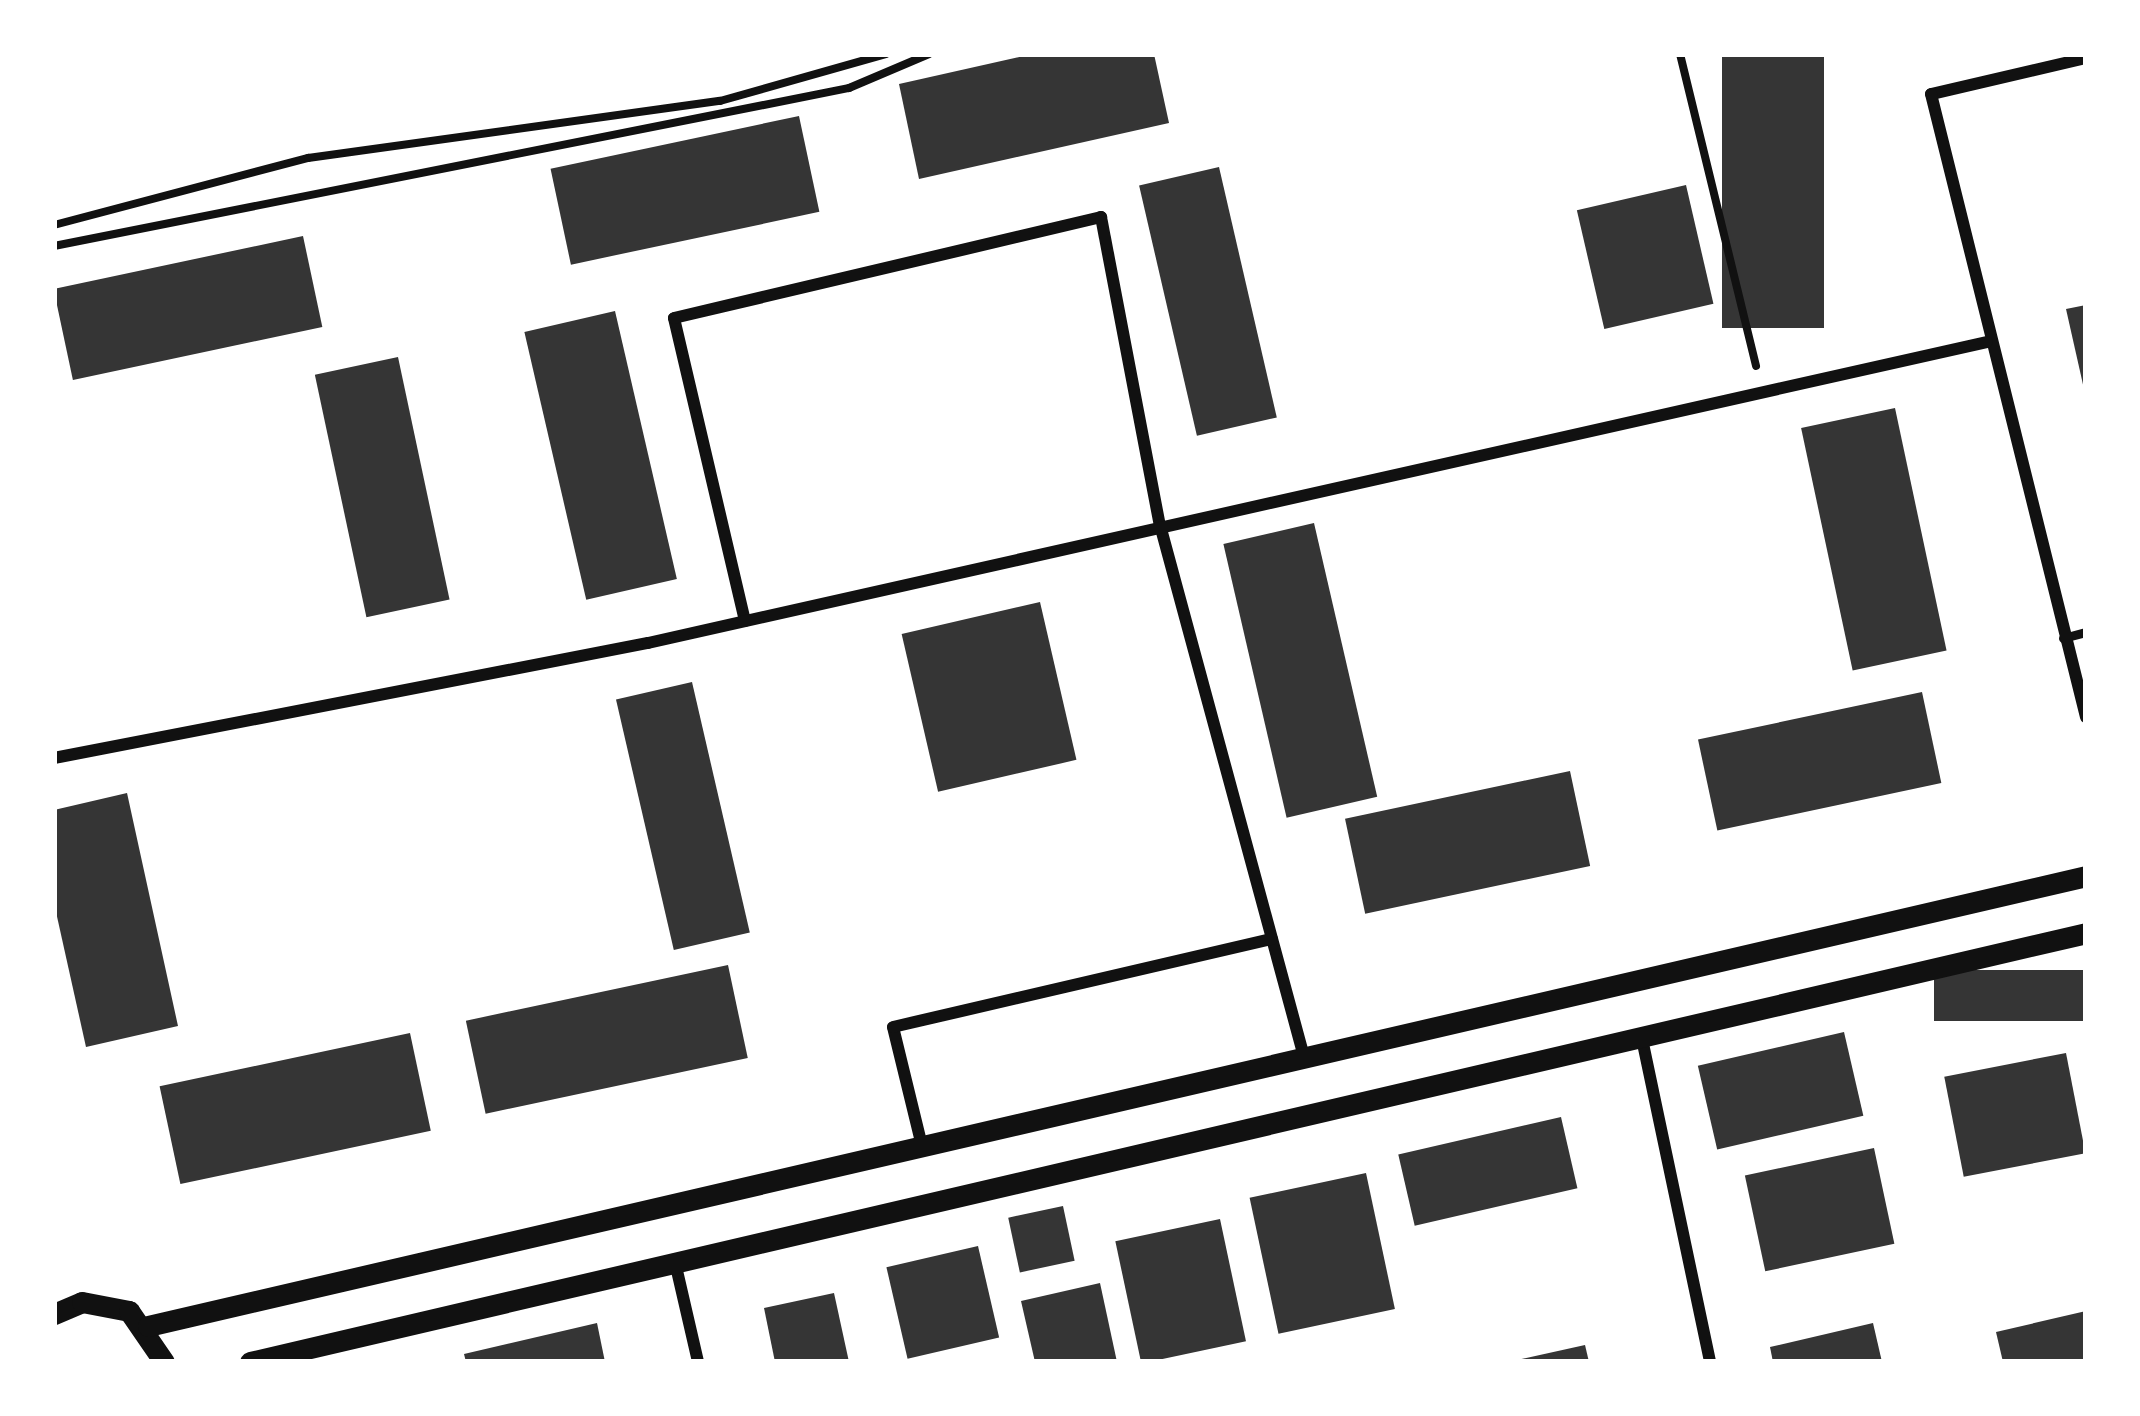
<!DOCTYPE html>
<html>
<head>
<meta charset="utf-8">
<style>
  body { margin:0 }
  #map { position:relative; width:2140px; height:1416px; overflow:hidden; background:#fff; font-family:Mulish,sans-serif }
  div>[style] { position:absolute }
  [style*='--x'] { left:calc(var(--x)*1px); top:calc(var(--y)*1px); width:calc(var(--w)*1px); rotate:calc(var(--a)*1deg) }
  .building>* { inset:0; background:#353535; transform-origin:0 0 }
  .path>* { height:8px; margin:-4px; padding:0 4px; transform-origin:4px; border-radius:4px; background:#111 }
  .service>* { height:9px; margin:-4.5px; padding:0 4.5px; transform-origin:4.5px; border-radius:4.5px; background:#111 }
  .minor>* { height:12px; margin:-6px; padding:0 6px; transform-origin:6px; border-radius:6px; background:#111 }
  .tertiary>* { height:21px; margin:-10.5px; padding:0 10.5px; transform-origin:10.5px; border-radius:10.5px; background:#111 }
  span { translate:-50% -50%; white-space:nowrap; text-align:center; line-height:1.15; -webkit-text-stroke:9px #fff; paint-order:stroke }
  .frame { position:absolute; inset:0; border:57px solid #fff; pointer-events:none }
</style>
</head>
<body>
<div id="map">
  <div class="building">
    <i style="clip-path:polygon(1033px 54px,1154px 54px,1169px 123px,919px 179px,899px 84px)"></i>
    <i style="left:1722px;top:54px;width:102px;height:274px"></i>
    <i style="left:799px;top:116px;width:98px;height:254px;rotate:78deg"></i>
    <i style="left:1219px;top:167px;width:257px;height:82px;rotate:77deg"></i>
    <i style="left:1686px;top:185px;width:122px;height:112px;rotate:77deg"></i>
    <i style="left:303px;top:236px;width:93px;height:255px;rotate:78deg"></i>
    <i style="clip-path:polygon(2086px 305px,2086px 389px,2084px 389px,2066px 309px)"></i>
    <i style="left:615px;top:311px;width:275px;height:93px;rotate:77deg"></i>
    <i style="left:398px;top:357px;width:248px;height:85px;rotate:78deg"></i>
    <i style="left:1895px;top:408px;width:248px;height:96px;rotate:78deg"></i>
    <i style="left:1314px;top:523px;width:281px;height:93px;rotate:77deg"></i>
    <i style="left:1040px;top:602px;width:162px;height:142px;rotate:77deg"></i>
    <i style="left:692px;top:682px;width:257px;height:78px;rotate:77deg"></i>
    <i style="left:1922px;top:692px;width:93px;height:229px;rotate:78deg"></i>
    <i style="left:1570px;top:771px;width:97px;height:230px;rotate:78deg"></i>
    <i style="clip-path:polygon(127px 793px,178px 1026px,86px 1047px,54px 903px,54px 810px)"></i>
    <i style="left:728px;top:965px;width:95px;height:268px;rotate:78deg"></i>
    <i style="left:2086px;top:970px;width:51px;height:152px;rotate:90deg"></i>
    <i style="left:1844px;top:1032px;width:86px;height:150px;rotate:77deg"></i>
    <i style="left:410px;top:1033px;width:100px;height:256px;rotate:78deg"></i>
    <i style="left:2066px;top:1053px;width:102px;height:124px;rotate:79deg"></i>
    <i style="left:1561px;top:1117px;width:73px;height:167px;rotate:77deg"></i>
    <i style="left:1874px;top:1148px;width:98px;height:132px;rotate:78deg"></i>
    <i style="left:1366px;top:1173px;width:139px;height:119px;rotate:78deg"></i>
    <i style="left:1063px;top:1206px;width:56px;height:56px;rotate:78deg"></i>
    <i style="left:1220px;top:1219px;width:125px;height:107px;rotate:78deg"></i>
    <i style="left:978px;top:1246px;width:94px;height:94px;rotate:77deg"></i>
    <i style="clip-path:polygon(1100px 1283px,1117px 1362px,1035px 1362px,1021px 1301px)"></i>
    <i style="clip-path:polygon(834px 1293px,849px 1362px,775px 1362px,764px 1308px)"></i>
    <i style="clip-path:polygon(2086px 1311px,2086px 1362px,2003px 1362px,1996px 1332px)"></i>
    <i style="clip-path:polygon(597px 1323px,605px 1362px,466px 1362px,464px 1354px)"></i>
    <i style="clip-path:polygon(1873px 1323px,1882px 1362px,1773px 1362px,1770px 1347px)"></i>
    <i style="clip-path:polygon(1585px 1345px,1589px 1362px,1517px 1362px,1517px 1360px)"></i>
  </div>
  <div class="path">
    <i style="--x:1680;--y:54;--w:321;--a:76.3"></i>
    <i style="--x:54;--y:225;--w:263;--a:-14.8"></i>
    <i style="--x:308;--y:158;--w:416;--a:-7.9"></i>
    <i style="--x:720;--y:101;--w:173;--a:-15.8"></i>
    <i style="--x:54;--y:246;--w:811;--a:-11.24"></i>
    <i style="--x:849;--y:88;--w:87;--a:-23"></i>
  </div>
  <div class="service">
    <i style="--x:2063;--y:638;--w:24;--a:-15"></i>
  </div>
  <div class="minor">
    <i style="--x:2086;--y:58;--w:159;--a:166.9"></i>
    <i style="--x:1931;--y:94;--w:642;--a:76.03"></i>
    <i style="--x:745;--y:621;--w:311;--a:-103.2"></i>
    <i style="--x:674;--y:318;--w:439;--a:-13.3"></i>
    <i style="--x:1101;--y:217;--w:314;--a:79.2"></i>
    <i style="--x:1160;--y:525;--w:551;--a:74.85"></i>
    <i style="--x:54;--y:758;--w:605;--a:-10.96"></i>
    <i style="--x:648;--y:643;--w:1372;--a:-12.67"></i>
    <i style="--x:1641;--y:1034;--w:335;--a:78.1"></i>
    <i style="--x:922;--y:1146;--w:122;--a:-103.7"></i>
    <i style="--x:893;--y:1027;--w:389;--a:-13.1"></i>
    <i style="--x:675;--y:1262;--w:103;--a:77"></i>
  </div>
  <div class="tertiary">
    <i style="--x:54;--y:1314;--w:30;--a:-23"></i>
    <i style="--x:82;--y:1302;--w:48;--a:10.8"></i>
    <i style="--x:129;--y:1311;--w:62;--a:55.5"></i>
    <i style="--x:148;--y:1326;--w:1990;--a:-13.07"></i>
    <i style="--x:250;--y:1362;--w:1885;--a:-13.15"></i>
  </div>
  <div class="frame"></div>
</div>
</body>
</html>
